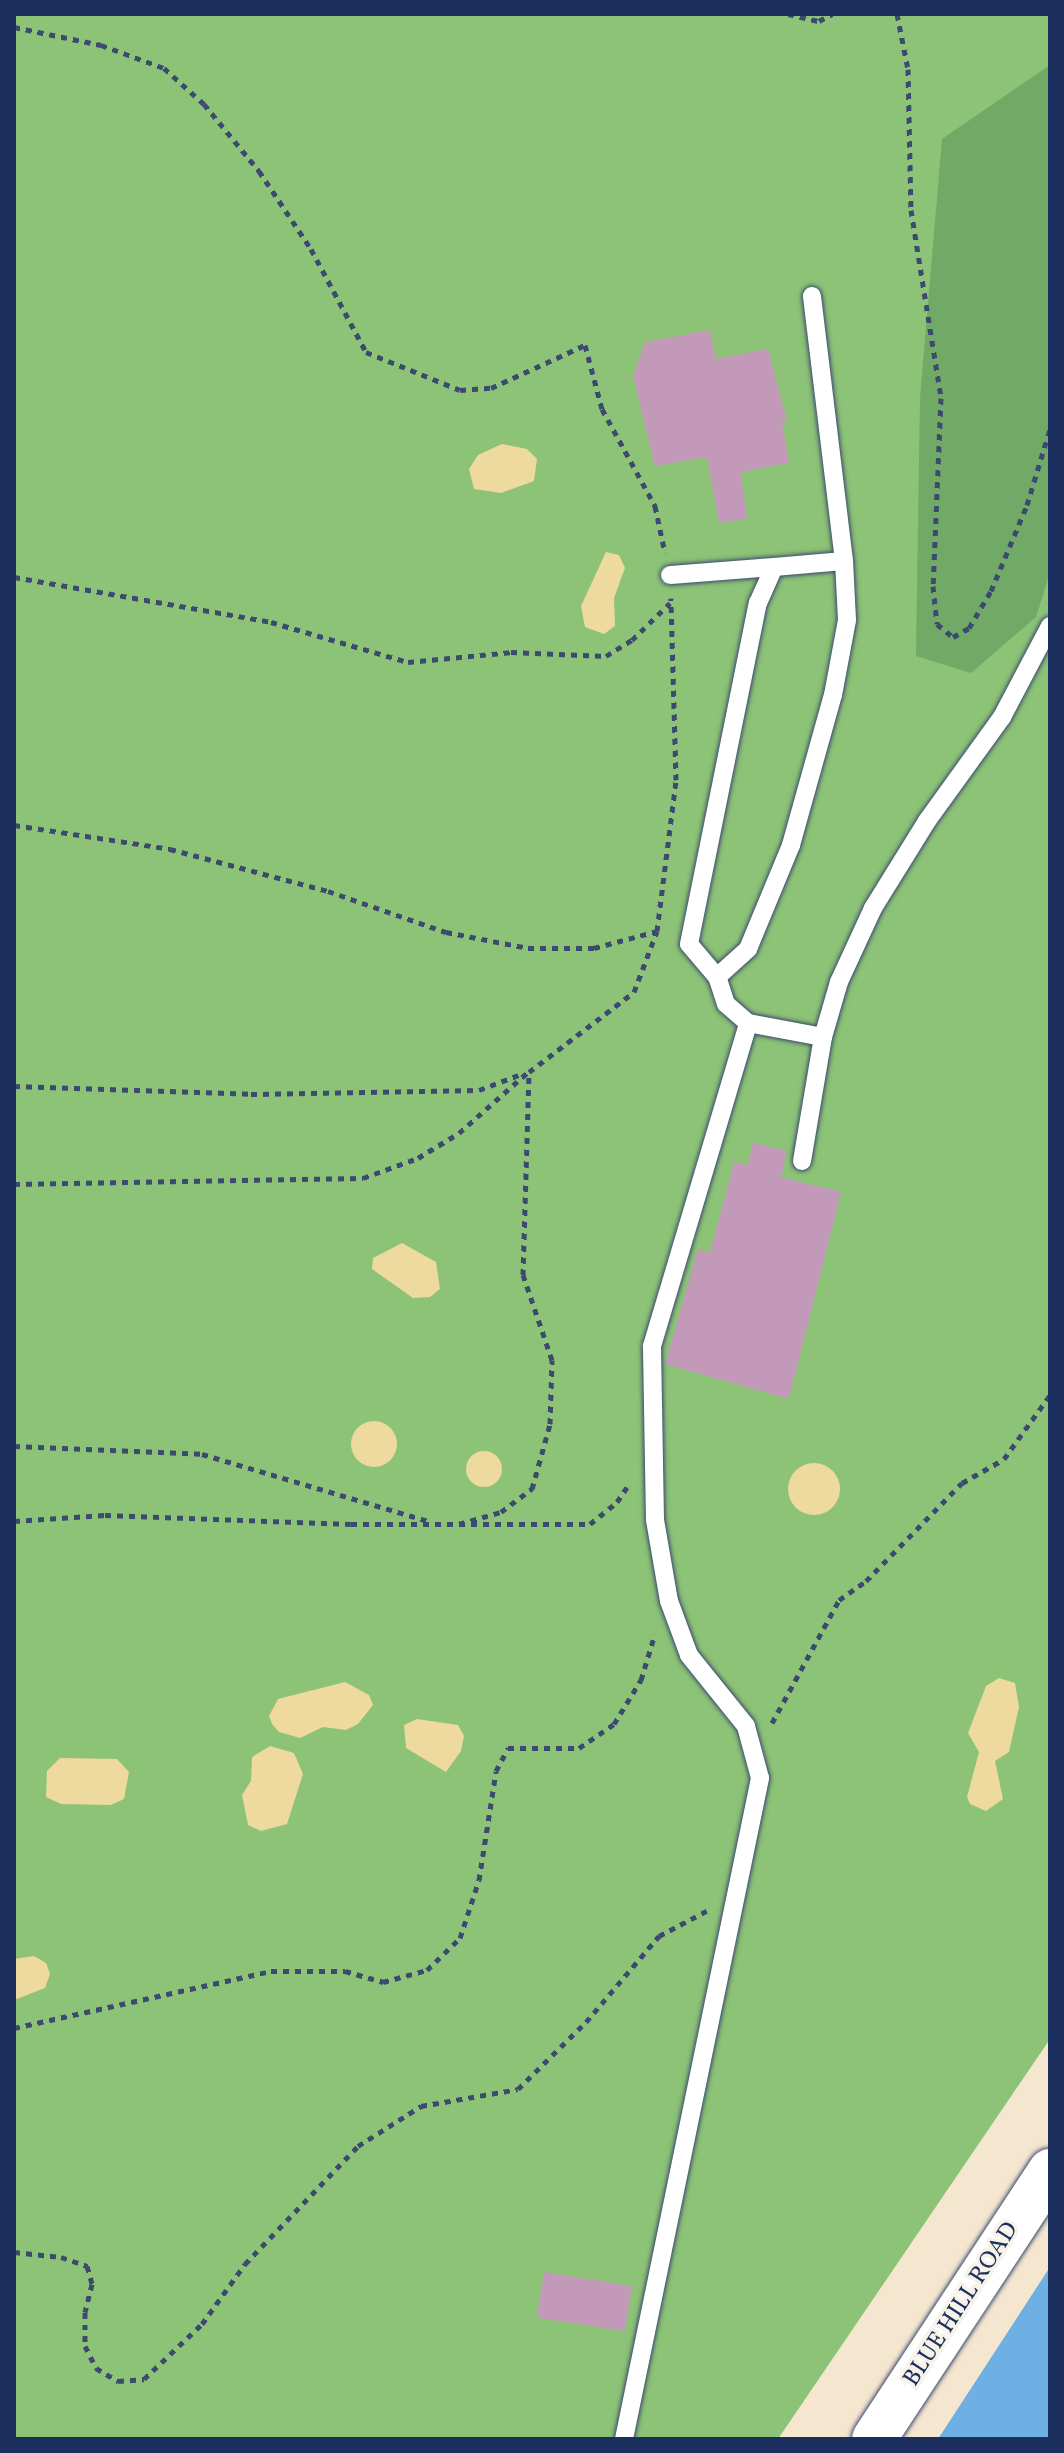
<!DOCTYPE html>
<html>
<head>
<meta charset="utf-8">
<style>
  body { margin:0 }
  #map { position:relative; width:1064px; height:2453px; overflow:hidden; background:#f5e6d0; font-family:Vollkorn,serif }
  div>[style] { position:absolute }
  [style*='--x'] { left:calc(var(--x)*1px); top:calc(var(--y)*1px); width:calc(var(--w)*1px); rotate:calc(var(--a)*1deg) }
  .green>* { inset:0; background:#8cc376 }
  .forest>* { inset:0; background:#71a967 }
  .sand>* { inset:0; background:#eeda9e }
  .round { border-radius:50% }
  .water>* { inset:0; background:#6eb0e3 }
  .building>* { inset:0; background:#c399ba; transform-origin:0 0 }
  .path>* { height:5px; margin-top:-2.5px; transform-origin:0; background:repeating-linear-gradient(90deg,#3c4a6f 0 6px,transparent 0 12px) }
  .roads { filter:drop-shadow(0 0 2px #3c4a6f) drop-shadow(0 0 2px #3c4a6f) }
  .service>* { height:18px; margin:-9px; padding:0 9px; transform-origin:9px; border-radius:9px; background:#fff }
  .tertiary>* { height:44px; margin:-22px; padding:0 22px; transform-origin:22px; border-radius:22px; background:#fff }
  span { translate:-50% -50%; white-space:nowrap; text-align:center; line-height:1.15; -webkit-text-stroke:7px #f7f3e8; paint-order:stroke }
  .street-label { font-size:24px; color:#1b2f5e }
  .frame { position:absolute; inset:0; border:16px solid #1b2f5e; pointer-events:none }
</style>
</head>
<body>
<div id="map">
  <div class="green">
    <i style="clip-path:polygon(14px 14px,1050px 14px,1050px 2039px,778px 2439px,14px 2439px)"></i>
  </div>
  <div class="forest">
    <i style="clip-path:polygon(1050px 65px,1050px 573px,1036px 617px,971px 673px,916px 656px,920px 398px,942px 139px)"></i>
  </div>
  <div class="sand">
    <i style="clip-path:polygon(502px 444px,527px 449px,537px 459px,534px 481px,501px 493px,474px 489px,469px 469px,478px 455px)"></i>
    <i style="clip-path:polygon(606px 552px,619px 555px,625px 568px,614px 598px,615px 626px,604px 634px,585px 627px,581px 606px)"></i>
    <i style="clip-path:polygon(402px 1243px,436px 1262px,440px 1289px,430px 1297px,413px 1298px,372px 1269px,373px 1258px)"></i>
    <i class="round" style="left:351px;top:1421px;width:46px;height:46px"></i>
    <i class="round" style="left:466px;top:1451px;width:36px;height:36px"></i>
    <i class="round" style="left:788px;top:1463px;width:52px;height:52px"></i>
    <i style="clip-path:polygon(999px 1678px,1015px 1683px,1019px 1707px,1009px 1752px,995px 1761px,1003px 1799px,986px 1811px,970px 1804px,967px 1797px,979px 1752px,968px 1733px,986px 1686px)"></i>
    <i style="clip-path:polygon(345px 1682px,369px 1695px,373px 1705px,358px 1724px,346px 1730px,323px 1727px,300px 1738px,279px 1732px,272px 1724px,269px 1716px,278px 1699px)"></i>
    <i style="clip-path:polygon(417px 1719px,458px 1725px,464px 1736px,461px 1751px,446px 1772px,406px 1748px,404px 1725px)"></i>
    <i style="clip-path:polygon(270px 1746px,294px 1753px,303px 1774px,287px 1824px,261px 1831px,248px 1825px,242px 1795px,251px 1781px,252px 1757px)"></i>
    <i style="clip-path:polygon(60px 1758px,117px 1759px,129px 1772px,124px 1799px,111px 1805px,61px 1804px,46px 1797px,47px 1771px)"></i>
    <i style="clip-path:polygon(34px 1956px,46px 1963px,50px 1974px,45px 1988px,14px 2000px,14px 1959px)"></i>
  </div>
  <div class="water">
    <i style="clip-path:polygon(1050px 2267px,1050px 2439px,938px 2439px)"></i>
  </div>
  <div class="building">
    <i style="clip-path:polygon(710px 330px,716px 359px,768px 349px,787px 421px,782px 421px,789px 463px,741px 472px,747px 519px,719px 523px,707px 457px,655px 466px,633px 376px,645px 342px)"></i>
    <i style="clip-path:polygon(753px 1142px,787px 1151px,781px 1177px,841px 1192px,789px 1399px,665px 1364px,698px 1249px,710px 1253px,734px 1162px,748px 1165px)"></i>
    <i style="left:544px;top:2272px;width:89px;height:46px;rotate:9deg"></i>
  </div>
  <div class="path">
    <i style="--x:788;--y:14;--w:32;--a:13"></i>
    <i style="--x:819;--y:21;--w:15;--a:-28"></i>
    <i style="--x:897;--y:14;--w:56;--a:78.7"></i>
    <i style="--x:908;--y:69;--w:141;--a:88.8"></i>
    <i style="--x:911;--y:210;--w:190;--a:80.9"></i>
    <i style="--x:941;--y:398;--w:188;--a:92.4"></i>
    <i style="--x:933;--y:586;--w:38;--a:84"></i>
    <i style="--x:937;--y:624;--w:21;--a:39"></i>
    <i style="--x:953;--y:637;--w:18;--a:-29"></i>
    <i style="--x:969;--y:628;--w:43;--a:-59.3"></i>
    <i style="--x:991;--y:591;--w:93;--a:-67.3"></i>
    <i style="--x:1027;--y:505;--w:79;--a:-73.2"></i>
    <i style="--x:14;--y:27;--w:89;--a:11.7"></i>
    <i style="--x:101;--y:45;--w:67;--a:20.1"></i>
    <i style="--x:164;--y:68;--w:54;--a:42"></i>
    <i style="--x:204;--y:104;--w:87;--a:50.6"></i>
    <i style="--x:259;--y:171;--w:94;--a:56.3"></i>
    <i style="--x:311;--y:249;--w:117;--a:61.9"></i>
    <i style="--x:366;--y:352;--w:101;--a:22"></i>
    <i style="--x:460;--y:390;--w:31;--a:-4"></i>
    <i style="--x:491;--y:388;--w:103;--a:-24.6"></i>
    <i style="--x:585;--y:345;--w:66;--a:75.1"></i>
    <i style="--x:602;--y:409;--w:111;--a:61.3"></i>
    <i style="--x:655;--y:506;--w:48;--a:78"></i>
    <i style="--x:14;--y:577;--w:261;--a:9.9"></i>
    <i style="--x:271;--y:622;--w:143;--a:16.3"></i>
    <i style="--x:408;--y:662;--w:103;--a:-5.5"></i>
    <i style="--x:511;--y:652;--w:95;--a:2.4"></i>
    <i style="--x:606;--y:656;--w:31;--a:-32"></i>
    <i style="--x:632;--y:640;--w:53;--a:-44.2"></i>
    <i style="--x:14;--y:825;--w:158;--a:8.7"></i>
    <i style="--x:170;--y:849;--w:163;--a:14.9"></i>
    <i style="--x:328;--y:891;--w:125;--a:19.2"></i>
    <i style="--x:446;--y:932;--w:84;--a:11"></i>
    <i style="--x:528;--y:948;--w:66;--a:0"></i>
    <i style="--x:594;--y:948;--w:65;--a:-15.1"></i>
    <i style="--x:14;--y:1086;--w:237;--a:1.9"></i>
    <i style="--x:251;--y:1094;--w:228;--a:-1"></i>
    <i style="--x:479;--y:1090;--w:48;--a:-20.7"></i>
    <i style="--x:14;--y:1184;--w:349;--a:-1"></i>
    <i style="--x:363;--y:1178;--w:59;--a:-20"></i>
    <i style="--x:418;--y:1158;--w:48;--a:-31.4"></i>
    <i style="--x:459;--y:1133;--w:92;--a:-41.5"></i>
    <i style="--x:14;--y:1446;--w:188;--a:2.4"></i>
    <i style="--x:202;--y:1454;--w:239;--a:16.5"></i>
    <i style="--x:14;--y:1521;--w:91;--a:-3.8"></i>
    <i style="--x:105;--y:1515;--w:246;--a:2.1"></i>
    <i style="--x:351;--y:1524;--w:239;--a:0"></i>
    <i style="--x:590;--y:1524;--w:35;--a:-39"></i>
    <i style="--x:617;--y:1502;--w:22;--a:-56"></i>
    <i style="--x:459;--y:1524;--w:44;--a:-15.9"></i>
    <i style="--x:501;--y:1512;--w:39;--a:-37"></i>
    <i style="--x:532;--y:1489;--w:67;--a:-74.5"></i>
    <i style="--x:550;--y:1424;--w:64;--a:-88.2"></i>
    <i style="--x:552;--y:1360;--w:90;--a:-108.8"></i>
    <i style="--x:523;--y:1275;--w:203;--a:-88.3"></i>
    <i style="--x:529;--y:1072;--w:132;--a:-37.3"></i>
    <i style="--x:634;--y:992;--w:65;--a:-69.3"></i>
    <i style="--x:657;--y:931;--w:152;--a:-82.8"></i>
    <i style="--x:676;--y:780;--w:182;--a:-91.6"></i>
    <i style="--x:772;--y:1723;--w:140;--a:-61.4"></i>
    <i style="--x:839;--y:1600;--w:33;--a:-35"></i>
    <i style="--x:866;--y:1581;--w:137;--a:-45.6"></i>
    <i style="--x:962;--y:1483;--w:48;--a:-29.7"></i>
    <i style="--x:1004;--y:1459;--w:79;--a:-54.3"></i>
    <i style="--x:14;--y:2028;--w:263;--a:-12.5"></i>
    <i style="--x:271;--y:1971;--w:74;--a:0"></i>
    <i style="--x:345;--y:1971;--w:40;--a:16"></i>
    <i style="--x:383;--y:1982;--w:46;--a:-15.3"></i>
    <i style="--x:427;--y:1970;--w:46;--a:-44.1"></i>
    <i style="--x:460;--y:1938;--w:61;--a:-71.9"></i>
    <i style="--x:479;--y:1880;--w:110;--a:-81.1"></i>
    <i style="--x:496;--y:1771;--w:26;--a:-62"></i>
    <i style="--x:508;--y:1748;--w:71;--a:0"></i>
    <i style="--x:579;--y:1748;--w:42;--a:-34.4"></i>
    <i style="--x:614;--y:1724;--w:52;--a:-58.5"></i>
    <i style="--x:641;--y:1680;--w:48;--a:-73.1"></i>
    <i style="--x:14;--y:2252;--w:47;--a:6.1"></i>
    <i style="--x:61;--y:2257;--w:28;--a:19"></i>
    <i style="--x:87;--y:2266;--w:19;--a:74"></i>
    <i style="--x:92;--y:2284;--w:29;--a:104"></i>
    <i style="--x:85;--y:2312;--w:34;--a:90"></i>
    <i style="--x:85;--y:2346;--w:25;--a:63"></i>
    <i style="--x:96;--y:2368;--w:26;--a:31"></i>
    <i style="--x:118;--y:2381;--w:26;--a:-4"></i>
    <i style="--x:144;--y:2379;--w:80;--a:-43.5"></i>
    <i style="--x:202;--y:2324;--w:74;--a:-54.4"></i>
    <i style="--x:245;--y:2264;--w:163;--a:-46.2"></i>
    <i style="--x:358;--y:2146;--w:75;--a:-32.4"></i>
    <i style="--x:421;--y:2106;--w:98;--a:-9.9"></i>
    <i style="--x:518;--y:2089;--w:95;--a:-44.6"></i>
    <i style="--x:586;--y:2022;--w:113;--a:-49.7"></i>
    <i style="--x:659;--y:1936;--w:58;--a:-27.9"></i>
  </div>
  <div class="roads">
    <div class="service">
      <i style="--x:670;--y:575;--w:104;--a:-4.4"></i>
      <i style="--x:717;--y:977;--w:42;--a:-42.1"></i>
      <i style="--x:748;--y:949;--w:113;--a:-67.5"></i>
      <i style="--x:791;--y:845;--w:156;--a:-74.4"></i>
      <i style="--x:833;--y:695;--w:76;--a:-79.4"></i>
      <i style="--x:847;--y:620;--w:59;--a:-92.9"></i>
      <i style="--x:844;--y:561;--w:267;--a:-96.9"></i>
      <i style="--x:748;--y:1023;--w:29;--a:-139"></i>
      <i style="--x:726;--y:1004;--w:28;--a:-108"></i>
      <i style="--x:717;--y:977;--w:43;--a:-130.3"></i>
      <i style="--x:689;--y:944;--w:348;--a:-78.6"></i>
      <i style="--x:758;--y:603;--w:39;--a:-66"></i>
      <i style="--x:774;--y:567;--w:70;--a:-4.9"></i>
      <i style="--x:802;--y:1161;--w:126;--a:-80.4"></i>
      <i style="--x:823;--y:1037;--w:57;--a:-73.8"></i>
      <i style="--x:839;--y:982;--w:81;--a:-65.3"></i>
      <i style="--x:873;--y:908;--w:102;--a:-58.2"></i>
      <i style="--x:927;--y:821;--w:128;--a:-54.2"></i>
      <i style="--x:1002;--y:717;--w:103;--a:-62.2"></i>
      <i style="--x:624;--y:2439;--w:675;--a:-78.37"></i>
      <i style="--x:760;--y:1778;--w:54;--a:-105.1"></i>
      <i style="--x:746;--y:1726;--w:91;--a:-128.8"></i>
      <i style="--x:689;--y:1655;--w:58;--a:-110.3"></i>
      <i style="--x:669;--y:1601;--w:82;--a:-99.8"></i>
      <i style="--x:655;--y:1520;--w:174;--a:-91"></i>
      <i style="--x:652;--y:1346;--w:337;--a:-73.4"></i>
      <i style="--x:748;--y:1023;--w:76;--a:10.6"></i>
    </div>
    <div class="tertiary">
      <i style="--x:874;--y:2439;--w:321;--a:-56.7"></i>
    </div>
  </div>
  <div class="street-label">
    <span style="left:962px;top:2305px;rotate:-57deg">BLUE HILL ROAD</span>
  </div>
  <div class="frame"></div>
</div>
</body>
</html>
